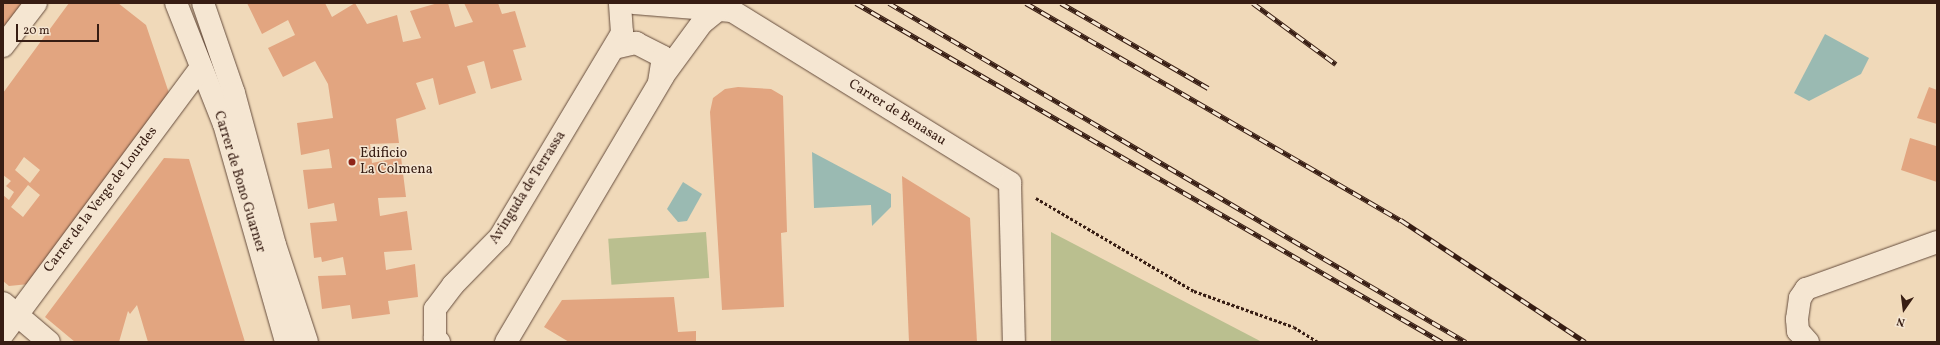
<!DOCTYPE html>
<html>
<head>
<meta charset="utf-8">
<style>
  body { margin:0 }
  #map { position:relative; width:1940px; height:345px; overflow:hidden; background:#f0d9b9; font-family:Vollkorn,serif }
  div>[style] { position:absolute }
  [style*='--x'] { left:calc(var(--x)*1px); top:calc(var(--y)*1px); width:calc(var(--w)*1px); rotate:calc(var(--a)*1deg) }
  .green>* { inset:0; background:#babf8f; transform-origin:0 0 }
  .water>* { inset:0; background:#9abab2 }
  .building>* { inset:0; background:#e2a580 }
  .path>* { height:2.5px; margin-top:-1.25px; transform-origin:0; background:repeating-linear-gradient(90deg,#371d13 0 3px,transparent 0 5px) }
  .roads { filter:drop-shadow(0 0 1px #654c3c) drop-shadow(0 0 1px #654c3c) }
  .minor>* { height:22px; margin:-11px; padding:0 11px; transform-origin:11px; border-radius:11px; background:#f5e6d2 }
  .rail>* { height:4.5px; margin-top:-2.25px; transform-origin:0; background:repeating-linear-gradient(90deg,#f5e6d2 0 9px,#371d13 0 18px); box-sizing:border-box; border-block:1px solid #371d13 }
  .dots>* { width:11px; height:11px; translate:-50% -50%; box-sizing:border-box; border:2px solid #f5e6d2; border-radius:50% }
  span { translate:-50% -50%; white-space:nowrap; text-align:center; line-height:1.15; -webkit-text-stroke:3px #f5e6d2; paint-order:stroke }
  .street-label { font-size:14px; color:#371d13 }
  .poi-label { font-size:14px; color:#371d13 }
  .left { translate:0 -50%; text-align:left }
  .frame { position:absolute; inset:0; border:4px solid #371d13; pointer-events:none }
  .north { position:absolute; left:1884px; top:289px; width:40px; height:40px; -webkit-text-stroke:3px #f5e6d2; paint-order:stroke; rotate:194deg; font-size:11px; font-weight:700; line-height:16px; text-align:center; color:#371d13 }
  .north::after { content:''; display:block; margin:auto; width:14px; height:18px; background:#371d13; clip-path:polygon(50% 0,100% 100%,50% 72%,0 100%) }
  .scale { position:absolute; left:16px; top:24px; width:83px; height:18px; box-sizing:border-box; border:2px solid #371d13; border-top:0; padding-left:5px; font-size:12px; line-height:14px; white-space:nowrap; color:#371d13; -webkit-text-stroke:3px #f5e6d2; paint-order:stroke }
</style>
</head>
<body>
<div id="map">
  <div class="green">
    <i style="left:706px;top:232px;width:46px;height:98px;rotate:86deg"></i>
    <i style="clip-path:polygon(1051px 232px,1262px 342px,1051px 342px)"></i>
  </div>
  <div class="water">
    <i style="clip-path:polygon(1825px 34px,1869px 58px,1861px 74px,1809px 101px,1794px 93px)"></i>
    <i style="clip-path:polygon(812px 152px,891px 194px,891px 207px,872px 226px,871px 205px,814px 208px)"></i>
    <i style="clip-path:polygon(683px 182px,702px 194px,687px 221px,678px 222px,667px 209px)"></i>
  </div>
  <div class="building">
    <i style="clip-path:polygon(3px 3px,24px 3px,3px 30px)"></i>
    <i style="clip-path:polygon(evenodd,69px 3px,118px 3px,146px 25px,170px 96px,29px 284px,9px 286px,3px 281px,3px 195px,9px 200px,14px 192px,6px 186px,11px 181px,3px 175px,3px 93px,69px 3px,24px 157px,40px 170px,30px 183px,15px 170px,24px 157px,69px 3px,28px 185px,40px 195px,23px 217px,11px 207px,28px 185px)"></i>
    <i style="clip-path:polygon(247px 3px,325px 3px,332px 17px,355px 3px,367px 24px,397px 15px,403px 42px,421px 38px,410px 11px,438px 3px,448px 3px,455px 27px,473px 22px,464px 3px,498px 3px,502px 14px,515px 11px,526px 47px,513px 50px,522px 80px,491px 89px,484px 61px,467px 66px,476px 93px,439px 105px,433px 78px,416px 83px,426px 109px,396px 119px,399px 143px,370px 144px,372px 163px,401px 157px,406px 197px,378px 198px,380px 216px,407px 211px,412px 250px,384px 252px,386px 270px,415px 264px,418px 297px,388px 301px,390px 314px,352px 319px,350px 305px,322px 309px,318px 276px,346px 275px,343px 257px,322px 262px,321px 257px,314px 258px,310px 223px,337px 221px,334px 203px,308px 209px,303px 170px,332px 168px,329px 149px,301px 155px,297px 123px,333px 118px,328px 84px,315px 61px,283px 77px,268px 48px,295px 35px,288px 20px,262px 34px)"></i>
    <i style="clip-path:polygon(738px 87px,771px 89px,783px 96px,787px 232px,781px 233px,784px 307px,722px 310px,710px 112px,713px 98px,725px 89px)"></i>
    <i style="clip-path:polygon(1929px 87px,1937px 90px,1937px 124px,1917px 118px)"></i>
    <i style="clip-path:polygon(1910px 138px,1936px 146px,1937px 143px,1937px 182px,1901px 170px)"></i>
    <i style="clip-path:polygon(164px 158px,189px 159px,245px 342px,148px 342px,137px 305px,130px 314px,128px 311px,119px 342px,75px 342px,45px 317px)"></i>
    <i style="clip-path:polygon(902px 176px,970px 218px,977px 342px,909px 342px)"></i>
    <i style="clip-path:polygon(674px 297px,678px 332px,696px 331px,696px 342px,569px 342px,544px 327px,562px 300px)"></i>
  </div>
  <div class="path">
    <i style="--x:1036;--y:198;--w:183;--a:30.5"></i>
    <i style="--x:1194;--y:291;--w:106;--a:19.8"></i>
    <i style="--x:1294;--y:327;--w:28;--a:32"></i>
  </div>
  <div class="roads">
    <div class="minor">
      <i style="--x:176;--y:3;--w:130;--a:68.4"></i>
      <i style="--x:224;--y:124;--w:227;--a:74.1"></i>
      <i style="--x:203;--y:3;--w:95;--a:71"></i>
      <i style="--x:234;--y:93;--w:157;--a:74.9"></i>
      <i style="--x:275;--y:245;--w:102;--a:71.7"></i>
      <i style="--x:634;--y:3;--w:98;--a:4.7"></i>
      <i style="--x:732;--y:11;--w:327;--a:31.7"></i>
      <i style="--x:1010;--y:183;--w:159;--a:88.6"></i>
      <i style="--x:3;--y:46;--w:54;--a:-52.5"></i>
      <i style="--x:614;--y:48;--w:23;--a:-13"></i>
      <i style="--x:636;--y:43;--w:30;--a:27"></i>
      <i style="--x:663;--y:57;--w:25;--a:99"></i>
      <i style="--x:3;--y:303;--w:60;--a:40.3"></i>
      <i style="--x:3;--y:334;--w:332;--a:-53.4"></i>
      <i style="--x:439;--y:342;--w:6;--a:-135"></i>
      <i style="--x:435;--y:338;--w:29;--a:-90"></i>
      <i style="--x:435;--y:309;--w:30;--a:-53"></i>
      <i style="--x:453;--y:285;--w:67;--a:-45.6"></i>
      <i style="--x:500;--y:237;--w:238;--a:-59.1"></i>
      <i style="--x:622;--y:33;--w:30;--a:-94"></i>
      <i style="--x:506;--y:342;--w:309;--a:-59.4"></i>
      <i style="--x:663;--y:76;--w:66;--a:-53.7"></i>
      <i style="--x:702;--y:23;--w:21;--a:-39"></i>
      <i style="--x:1808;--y:342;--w:15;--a:-132"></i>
      <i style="--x:1798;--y:331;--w:12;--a:-95"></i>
      <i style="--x:1797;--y:319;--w:21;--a:-82"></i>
      <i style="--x:1800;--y:298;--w:11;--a:-56"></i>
      <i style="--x:1806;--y:289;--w:139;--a:-19.7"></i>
    </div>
  </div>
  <div class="rail">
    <i style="--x:856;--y:3;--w:677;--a:30.05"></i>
    <i style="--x:889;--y:3;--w:669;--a:30.44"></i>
    <i style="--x:1026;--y:3;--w:433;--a:30.1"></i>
    <i style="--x:1401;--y:220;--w:221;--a:33.5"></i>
    <i style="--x:1061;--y:3;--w:170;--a:30"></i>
    <i style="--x:1253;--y:3;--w:103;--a:36.3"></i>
  </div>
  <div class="dots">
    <i style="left:352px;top:162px;background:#8f2418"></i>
  </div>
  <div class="street-label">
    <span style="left:897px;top:113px;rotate:32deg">Carrer de Benasau</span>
    <span style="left:239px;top:182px;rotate:73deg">Carrer de Bono Guarner</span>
    <span style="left:528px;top:188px;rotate:-58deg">Avinguda de Terrassa</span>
    <span style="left:101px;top:200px;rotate:-53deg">Carrer de la Verge de Lourdes</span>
  </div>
  <div class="poi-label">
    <span class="left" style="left:360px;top:162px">Edificio<br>La Colmena</span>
  </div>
  <div class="frame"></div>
  <div class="north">N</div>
  <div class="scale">20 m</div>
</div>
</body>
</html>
